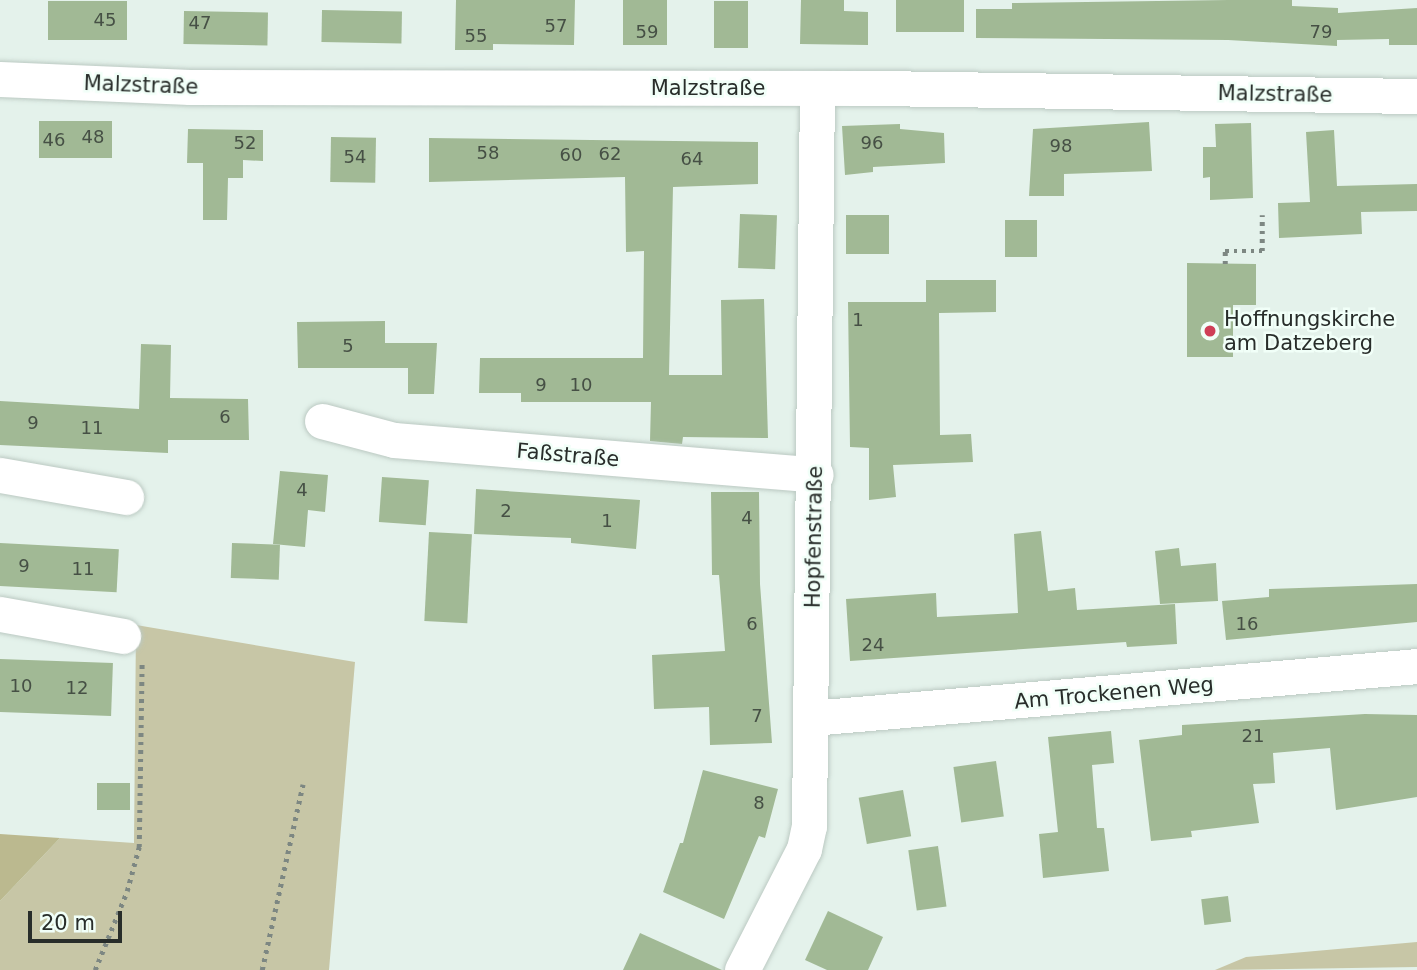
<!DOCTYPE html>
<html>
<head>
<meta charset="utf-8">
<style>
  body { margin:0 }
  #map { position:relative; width:1417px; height:970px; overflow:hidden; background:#e4f2eb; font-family:"DejaVu Sans",sans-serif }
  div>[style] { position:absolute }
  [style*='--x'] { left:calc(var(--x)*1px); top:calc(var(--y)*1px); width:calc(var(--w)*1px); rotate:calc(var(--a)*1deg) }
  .green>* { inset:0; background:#c7c6a6 }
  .forest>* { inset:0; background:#bbb98f }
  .building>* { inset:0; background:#a1b995; transform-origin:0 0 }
  .path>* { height:4.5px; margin-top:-2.25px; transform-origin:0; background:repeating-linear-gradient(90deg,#7d8782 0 3.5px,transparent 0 8.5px) }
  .roads { filter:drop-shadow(0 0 2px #bbc9c2) drop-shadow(0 0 2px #bbc9c2) }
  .street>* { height:35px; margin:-17.5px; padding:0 17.5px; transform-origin:17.5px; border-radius:17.5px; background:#fff }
  .dots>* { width:19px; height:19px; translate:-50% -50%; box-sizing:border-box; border:4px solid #f1fff8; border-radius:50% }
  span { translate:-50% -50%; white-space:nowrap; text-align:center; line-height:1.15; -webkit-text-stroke:5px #f1fff8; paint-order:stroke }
  .number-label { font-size:18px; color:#465045 }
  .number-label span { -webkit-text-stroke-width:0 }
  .street-label { font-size:21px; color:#282d2a }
  .poi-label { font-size:21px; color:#282d2a }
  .left { translate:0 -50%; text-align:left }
  .scale { position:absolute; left:28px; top:911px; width:94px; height:32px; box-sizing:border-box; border:4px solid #282d2a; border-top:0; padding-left:9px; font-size:21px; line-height:24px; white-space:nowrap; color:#282d2a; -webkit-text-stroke:5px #f1fff8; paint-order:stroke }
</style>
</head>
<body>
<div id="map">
  <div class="green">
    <i style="clip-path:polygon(136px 625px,355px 662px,329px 970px,0 970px,0 901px,60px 838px,134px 843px)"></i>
    <i style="clip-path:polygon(1417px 942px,1417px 967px,1215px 970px,1246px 957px)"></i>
  </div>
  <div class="forest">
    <i style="clip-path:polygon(0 834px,60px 838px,0 901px)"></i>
  </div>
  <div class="building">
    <i style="clip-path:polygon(456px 0,575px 0,574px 45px,493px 44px,493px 50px,455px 50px)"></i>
    <i style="left:623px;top:0;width:44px;height:45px"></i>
    <i style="clip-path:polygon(801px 0,844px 0,844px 11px,868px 12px,868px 45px,800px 44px)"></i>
    <i style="left:896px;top:0;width:68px;height:32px"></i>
    <i style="clip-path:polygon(1228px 0,1292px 0,1292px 6px,1338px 8px,1338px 13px,1417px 8px,1417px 45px,1389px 45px,1389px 39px,1337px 40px,1337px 46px,1228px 40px,976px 38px,976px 9px,1012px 9px,1012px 3px)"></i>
    <i style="left:48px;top:1px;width:79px;height:39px"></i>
    <i style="left:714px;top:1px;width:34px;height:47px"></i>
    <i style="left:322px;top:10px;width:80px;height:32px;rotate:1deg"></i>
    <i style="left:184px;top:11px;width:84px;height:33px;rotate:1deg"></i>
    <i style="left:39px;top:121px;width:73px;height:37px"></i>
    <i style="clip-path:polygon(1149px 122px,1152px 171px,1064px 174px,1064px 196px,1029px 196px,1033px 129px)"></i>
    <i style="clip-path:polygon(1251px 123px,1253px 198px,1210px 200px,1210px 177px,1203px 178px,1203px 147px,1216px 147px,1215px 124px)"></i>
    <i style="clip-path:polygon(900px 124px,900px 129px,944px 133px,945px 163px,873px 167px,873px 172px,845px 175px,842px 126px)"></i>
    <i style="clip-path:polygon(188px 129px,263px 130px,263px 161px,243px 160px,243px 178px,228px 178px,227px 220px,203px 220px,203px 163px,187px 163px)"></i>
    <i style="clip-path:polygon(1334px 130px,1337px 186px,1417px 184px,1417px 211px,1361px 212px,1362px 234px,1279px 238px,1278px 203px,1310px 202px,1306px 132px)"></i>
    <i style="left:331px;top:137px;width:45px;height:45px;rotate:1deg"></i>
    <i style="clip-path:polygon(429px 138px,758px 142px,758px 184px,673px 187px,669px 375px,722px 375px,721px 300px,764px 299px,768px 438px,683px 437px,682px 444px,650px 441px,651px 402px,521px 402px,521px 393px,479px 393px,480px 358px,643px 358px,644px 251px,626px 252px,625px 177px,429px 182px)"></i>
    <i style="left:740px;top:214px;width:37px;height:54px;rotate:2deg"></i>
    <i style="left:846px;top:215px;width:43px;height:39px"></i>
    <i style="left:1037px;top:220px;width:37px;height:32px;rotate:90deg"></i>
    <i style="clip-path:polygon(1187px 263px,1256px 264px,1256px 305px,1233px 305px,1233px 357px,1187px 357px)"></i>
    <i style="clip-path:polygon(926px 280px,996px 280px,996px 312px,939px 313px,940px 435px,971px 434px,973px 462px,893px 465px,896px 497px,869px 500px,869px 448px,850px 447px,848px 302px,926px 302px)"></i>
    <i style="clip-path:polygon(385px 321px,385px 343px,437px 343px,434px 394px,408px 394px,408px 368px,298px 368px,297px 322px)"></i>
    <i style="clip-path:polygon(141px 344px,171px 345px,170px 398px,248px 399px,249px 440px,168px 440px,168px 453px,0 445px,0 401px,139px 409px)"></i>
    <i style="clip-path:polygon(280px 471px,328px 475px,325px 512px,308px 510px,305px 547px,273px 544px)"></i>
    <i style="left:382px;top:477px;width:47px;height:45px;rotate:4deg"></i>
    <i style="clip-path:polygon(476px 489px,640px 500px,636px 549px,571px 543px,571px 538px,474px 534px)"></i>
    <i style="clip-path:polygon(711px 492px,759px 492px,760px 584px,772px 743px,710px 745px,709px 707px,654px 709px,652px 655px,725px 651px,719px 575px,712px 575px)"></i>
    <i style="clip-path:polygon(1041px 531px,1048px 591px,1075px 588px,1077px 610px,1175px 604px,1177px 644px,1127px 647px,1126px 642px,850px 661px,846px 599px,936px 593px,937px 617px,1018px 613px,1014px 534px)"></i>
    <i style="left:429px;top:532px;width:43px;height:89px;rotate:3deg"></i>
    <i style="left:0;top:543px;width:119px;height:43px;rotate:3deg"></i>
    <i style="left:232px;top:543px;width:48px;height:35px;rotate:2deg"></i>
    <i style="clip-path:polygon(1179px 548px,1181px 566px,1216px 563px,1218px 601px,1160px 604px,1155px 551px)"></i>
    <i style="clip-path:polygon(1417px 584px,1417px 622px,1226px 640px,1222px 601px,1269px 597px,1269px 589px)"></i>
    <i style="left:0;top:659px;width:113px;height:53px;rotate:2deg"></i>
    <i style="clip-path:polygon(1365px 714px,1417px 715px,1417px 797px,1336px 810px,1330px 748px,1273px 753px,1275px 783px,1253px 784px,1259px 823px,1191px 831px,1192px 837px,1151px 841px,1139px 740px,1182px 735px,1182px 725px)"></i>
    <i style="clip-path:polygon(1111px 731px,1114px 763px,1092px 765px,1097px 828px,1104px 828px,1109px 871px,1043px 878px,1039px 834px,1058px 832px,1048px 737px)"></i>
    <i style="left:996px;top:761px;width:56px;height:43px;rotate:82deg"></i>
    <i style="clip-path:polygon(703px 770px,778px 789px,765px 838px,759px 836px,724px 919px,663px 892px,680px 843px,683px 843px)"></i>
    <i style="left:97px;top:783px;width:33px;height:27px"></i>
    <i style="left:903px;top:790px;width:47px;height:45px;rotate:80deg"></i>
    <i style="left:938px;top:846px;width:61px;height:30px;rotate:82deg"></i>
    <i style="left:1228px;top:896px;width:26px;height:27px;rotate:83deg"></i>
    <i style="clip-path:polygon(828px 911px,883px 937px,868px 970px,827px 970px,805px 960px)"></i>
    <i style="clip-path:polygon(640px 933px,722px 970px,623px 970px)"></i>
  </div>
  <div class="path">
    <i style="--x:1225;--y:264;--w:13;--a:-90"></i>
    <i style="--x:1225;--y:251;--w:37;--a:0"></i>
    <i style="--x:1262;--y:251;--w:36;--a:-90"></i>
    <i style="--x:95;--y:970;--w:85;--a:-67.9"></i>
    <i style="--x:127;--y:891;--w:46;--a:-74.7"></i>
    <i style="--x:139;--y:847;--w:183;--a:-89.1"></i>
    <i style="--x:262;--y:970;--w:190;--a:-77.6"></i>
  </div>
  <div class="roads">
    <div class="street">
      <i style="--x:0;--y:79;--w:190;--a:2.4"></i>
      <i style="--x:190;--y:87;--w:686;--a:0.08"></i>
      <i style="--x:876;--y:88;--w:541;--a:0.85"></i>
      <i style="--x:322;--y:421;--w:74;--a:14.8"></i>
      <i style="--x:394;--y:440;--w:423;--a:4.7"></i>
      <i style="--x:0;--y:475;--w:128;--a:9.9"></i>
      <i style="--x:0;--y:614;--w:125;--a:10.1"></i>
      <i style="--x:811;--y:718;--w:608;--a:-4.9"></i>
      <i style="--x:742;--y:970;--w:136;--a:-62.9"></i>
      <i style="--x:804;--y:849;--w:24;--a:-78"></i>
      <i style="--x:809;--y:826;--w:738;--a:-89.38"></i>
    </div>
  </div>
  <div class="dots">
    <i style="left:1210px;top:331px;background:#cf3f57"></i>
  </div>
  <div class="number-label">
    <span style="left:105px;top:20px">45</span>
    <span style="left:200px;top:23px">47</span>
    <span style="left:556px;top:26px">57</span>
    <span style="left:647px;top:32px">59</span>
    <span style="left:1321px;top:32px">79</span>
    <span style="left:476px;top:36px">55</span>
    <span style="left:93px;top:137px">48</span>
    <span style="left:54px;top:140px">46</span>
    <span style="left:245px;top:143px">52</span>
    <span style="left:872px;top:143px">96</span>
    <span style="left:1061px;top:146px">98</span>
    <span style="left:488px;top:153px">58</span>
    <span style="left:610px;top:154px">62</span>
    <span style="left:571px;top:155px">60</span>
    <span style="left:355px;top:157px">54</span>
    <span style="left:692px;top:159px">64</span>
    <span style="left:858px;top:320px">1</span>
    <span style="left:348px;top:346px">5</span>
    <span style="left:541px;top:385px">9</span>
    <span style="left:581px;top:385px">10</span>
    <span style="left:225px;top:417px">6</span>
    <span style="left:33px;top:423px">9</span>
    <span style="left:92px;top:428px">11</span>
    <span style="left:302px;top:490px">4</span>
    <span style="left:506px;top:511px">2</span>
    <span style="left:747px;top:518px">4</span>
    <span style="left:607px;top:521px">1</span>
    <span style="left:24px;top:566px">9</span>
    <span style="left:83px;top:569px">11</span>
    <span style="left:752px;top:624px">6</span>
    <span style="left:1247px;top:624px">16</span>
    <span style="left:873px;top:645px">24</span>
    <span style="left:21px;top:686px">10</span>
    <span style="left:77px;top:688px">12</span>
    <span style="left:757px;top:716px">7</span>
    <span style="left:1253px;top:736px">21</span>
    <span style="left:759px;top:803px">8</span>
  </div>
  <div class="street-label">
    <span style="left:141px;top:85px;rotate:2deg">Malzstraße</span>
    <span style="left:708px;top:88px">Malzstraße</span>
    <span style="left:1275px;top:94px;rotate:1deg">Malzstraße</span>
    <span style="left:568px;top:455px;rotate:5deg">Faßstraße</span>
    <span style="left:814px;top:537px;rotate:-89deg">Hopfenstraße</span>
    <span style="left:1114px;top:693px;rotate:-5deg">Am Trockenen Weg</span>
  </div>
  <div class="poi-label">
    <span class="left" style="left:1224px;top:331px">Hoffnungskirche<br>am Datzeberg</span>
  </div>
  <div class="scale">20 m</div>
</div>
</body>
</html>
